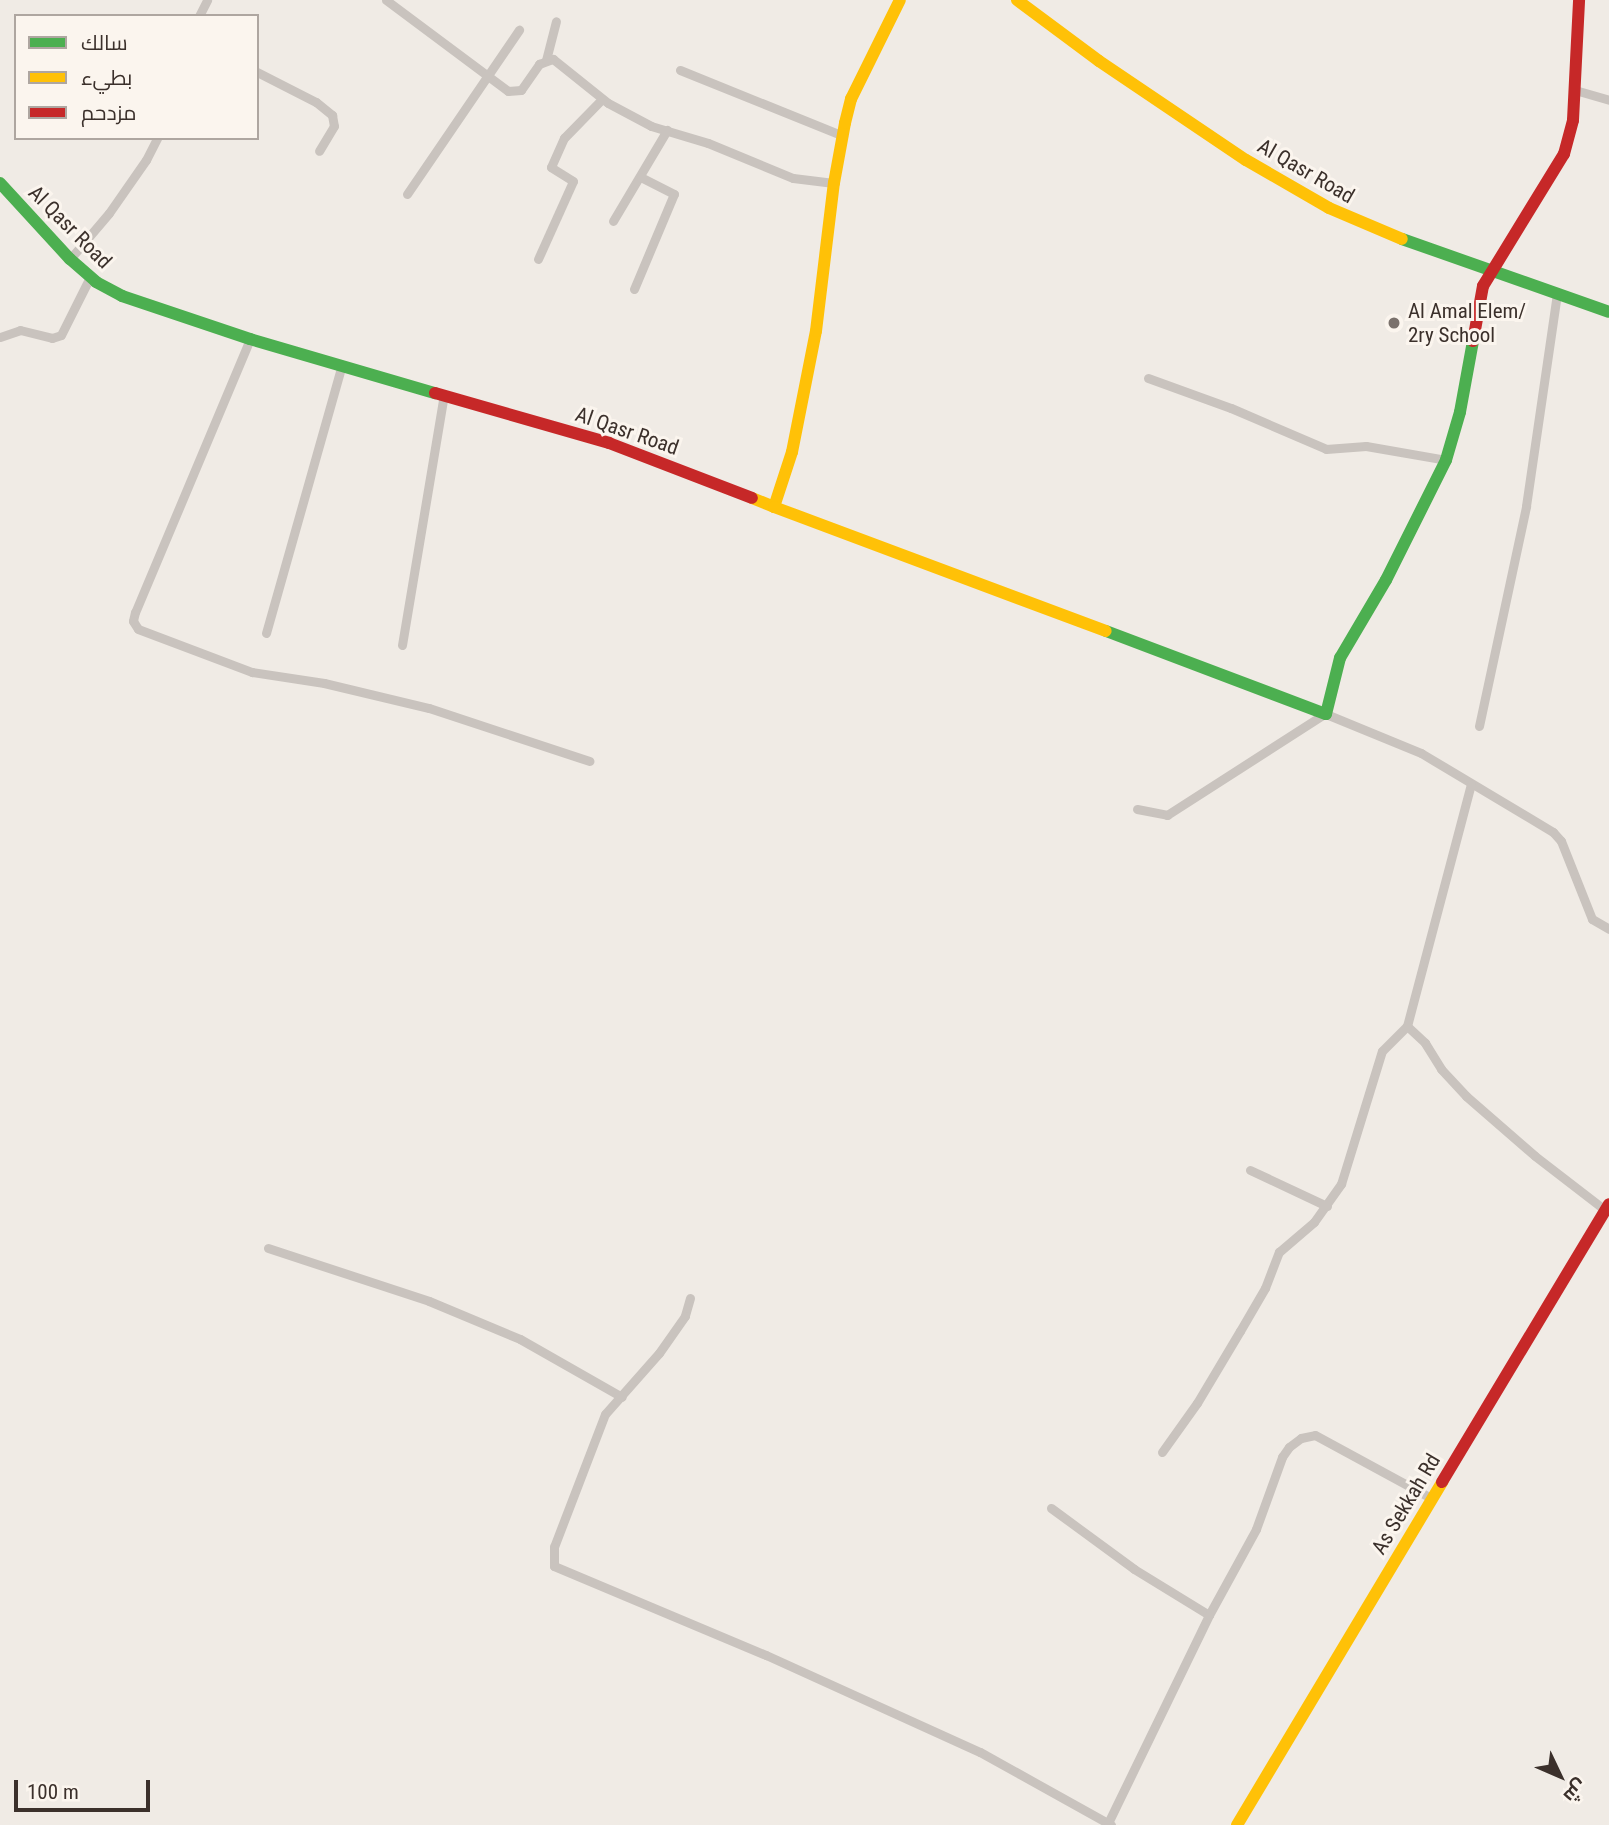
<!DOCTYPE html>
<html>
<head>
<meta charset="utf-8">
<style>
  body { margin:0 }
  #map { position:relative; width:1609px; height:1825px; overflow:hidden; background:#f0ebe5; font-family:"Roboto Condensed",Cairo,sans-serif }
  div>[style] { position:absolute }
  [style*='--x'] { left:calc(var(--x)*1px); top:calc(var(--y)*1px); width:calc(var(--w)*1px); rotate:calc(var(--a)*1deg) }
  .street>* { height:9px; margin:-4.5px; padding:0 4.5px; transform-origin:4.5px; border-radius:4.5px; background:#c9c3be }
  .fast>* { height:12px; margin:-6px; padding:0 6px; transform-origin:6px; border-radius:6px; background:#4caf50 }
  .slow>* { height:12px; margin:-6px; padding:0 6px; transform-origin:6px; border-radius:6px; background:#ffc107 }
  .jam>* { height:12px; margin:-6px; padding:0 6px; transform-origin:6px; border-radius:6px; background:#c62828 }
  .dots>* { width:19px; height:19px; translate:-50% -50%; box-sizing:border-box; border:4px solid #fbf5ee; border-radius:50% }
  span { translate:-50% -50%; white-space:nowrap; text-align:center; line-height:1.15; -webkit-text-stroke:6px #fbf5ee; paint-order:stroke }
  .street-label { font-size:21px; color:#3b302b }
  .poi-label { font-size:21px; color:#3b302b }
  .left { translate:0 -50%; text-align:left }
  .legend { position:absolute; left:14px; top:14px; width:245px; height:126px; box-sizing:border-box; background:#fbf5ee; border:2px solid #aea6a0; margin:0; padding:9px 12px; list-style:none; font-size:21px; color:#3b302b }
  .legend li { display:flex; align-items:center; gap:14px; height:35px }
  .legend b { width:35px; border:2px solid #aea6a0 }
  .north { position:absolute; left:1525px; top:1741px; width:70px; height:70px; -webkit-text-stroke:5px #fbf5ee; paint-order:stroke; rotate:134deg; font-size:19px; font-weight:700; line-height:28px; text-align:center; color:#3b302b }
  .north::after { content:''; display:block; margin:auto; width:24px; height:32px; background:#3b302b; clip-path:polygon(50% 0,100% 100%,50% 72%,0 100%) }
  .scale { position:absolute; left:14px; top:1780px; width:136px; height:32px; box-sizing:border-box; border:4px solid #3b302b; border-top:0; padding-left:9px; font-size:21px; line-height:24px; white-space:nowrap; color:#3b302b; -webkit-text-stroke:5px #fbf5ee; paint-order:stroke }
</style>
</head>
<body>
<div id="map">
  <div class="street">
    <i style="--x:386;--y:0;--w:152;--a:36.7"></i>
    <i style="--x:508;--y:91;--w:13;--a:-4"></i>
    <i style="--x:521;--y:90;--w:32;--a:-55"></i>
    <i style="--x:539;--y:64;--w:15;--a:-20"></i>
    <i style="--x:553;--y:59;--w:70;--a:38.7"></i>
    <i style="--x:608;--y:103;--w:49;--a:28.1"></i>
    <i style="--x:651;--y:126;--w:59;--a:16.6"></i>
    <i style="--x:708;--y:143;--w:92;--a:22.4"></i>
    <i style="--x:793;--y:178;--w:41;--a:7"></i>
    <i style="--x:199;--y:16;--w:18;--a:-63"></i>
    <i style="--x:546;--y:60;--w:40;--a:-75.6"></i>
    <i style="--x:680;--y:70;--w:176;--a:22"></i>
    <i style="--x:257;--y:72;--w:66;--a:27"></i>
    <i style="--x:316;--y:102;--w:21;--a:39"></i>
    <i style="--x:332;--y:115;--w:11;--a:80"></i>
    <i style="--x:334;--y:126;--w:29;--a:121"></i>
    <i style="--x:1575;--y:90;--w:35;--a:16"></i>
    <i style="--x:407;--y:194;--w:199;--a:-55.7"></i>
    <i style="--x:613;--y:221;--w:106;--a:-59.3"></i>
    <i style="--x:70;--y:259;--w:60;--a:-49.7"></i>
    <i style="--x:109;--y:213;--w:65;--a:-55.1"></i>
    <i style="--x:146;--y:160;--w:25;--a:-63"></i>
    <i style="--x:538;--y:259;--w:85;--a:-65.8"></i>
    <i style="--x:573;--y:181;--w:26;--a:-148"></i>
    <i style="--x:551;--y:167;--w:32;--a:-66"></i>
    <i style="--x:564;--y:138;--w:54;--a:-45.7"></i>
    <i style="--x:634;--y:289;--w:103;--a:-67.2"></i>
    <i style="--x:674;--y:194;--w:37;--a:-153"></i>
    <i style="--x:0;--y:337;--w:21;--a:-19"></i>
    <i style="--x:20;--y:330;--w:33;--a:14"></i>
    <i style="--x:52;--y:338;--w:9;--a:-18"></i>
    <i style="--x:61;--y:335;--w:65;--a:-63.4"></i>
    <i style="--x:250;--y:339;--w:296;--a:112.8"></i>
    <i style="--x:135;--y:612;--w:9;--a:103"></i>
    <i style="--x:133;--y:621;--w:9;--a:58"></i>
    <i style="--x:138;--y:629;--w:122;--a:20.7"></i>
    <i style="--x:252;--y:672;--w:73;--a:8.7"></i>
    <i style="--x:324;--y:683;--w:108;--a:13.4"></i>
    <i style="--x:429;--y:708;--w:169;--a:18.3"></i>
    <i style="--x:1148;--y:378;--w:88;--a:19.9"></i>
    <i style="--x:1231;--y:408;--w:103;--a:23.3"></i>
    <i style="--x:1326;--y:449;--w:40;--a:-4.3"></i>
    <i style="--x:1366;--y:446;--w:81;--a:9.9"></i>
    <i style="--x:266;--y:633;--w:279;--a:-74.2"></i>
    <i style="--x:402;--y:645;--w:254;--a:-80.5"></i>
    <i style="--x:1326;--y:714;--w:103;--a:22.3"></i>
    <i style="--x:1421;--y:753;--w:154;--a:30.9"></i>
    <i style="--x:1553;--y:832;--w:12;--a:48"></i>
    <i style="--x:1561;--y:841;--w:84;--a:68.3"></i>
    <i style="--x:1592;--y:919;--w:20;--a:30"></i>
    <i style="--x:1479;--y:726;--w:225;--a:-77.9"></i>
    <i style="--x:1526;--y:506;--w:214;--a:-81.7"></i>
    <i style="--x:1137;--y:809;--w:31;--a:11"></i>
    <i style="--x:1167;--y:815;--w:185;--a:-32.7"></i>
    <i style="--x:1407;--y:1026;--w:25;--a:43"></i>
    <i style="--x:1425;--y:1043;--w:31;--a:58"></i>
    <i style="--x:1441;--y:1069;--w:37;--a:47"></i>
    <i style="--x:1466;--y:1096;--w:91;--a:41"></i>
    <i style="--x:1535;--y:1156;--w:88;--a:37.6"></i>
    <i style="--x:1250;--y:1170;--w:85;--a:25.1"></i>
    <i style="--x:268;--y:1248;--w:169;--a:18.2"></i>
    <i style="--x:429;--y:1301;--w:99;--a:22.7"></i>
    <i style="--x:520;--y:1339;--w:117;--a:29.6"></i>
    <i style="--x:690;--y:1298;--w:19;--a:106"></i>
    <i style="--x:685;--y:1316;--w:45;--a:125.1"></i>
    <i style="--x:659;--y:1353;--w:81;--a:131.5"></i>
    <i style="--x:605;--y:1414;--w:142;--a:111"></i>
    <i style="--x:554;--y:1547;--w:19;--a:90"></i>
    <i style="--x:554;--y:1566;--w:230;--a:22.8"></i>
    <i style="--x:766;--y:1655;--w:235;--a:24.4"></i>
    <i style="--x:980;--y:1752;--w:150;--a:29.1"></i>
    <i style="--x:1162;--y:1452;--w:60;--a:-54.5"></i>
    <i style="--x:1197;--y:1403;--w:84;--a:-59.2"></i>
    <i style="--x:1240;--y:1331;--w:50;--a:-59.8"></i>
    <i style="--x:1265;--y:1288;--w:39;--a:-69"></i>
    <i style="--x:1279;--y:1252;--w:46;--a:-40.6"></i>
    <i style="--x:1314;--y:1222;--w:47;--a:-54.6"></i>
    <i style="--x:1341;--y:1184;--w:139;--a:-72.9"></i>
    <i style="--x:1382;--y:1051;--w:35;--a:-45"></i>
    <i style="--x:1407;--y:1026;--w:250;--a:-75.2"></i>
    <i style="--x:1051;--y:1508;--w:103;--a:36.3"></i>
    <i style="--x:1134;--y:1569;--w:88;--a:31.5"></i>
    <i style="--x:1108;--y:1823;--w:231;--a:-64.1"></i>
    <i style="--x:1209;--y:1615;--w:98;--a:-61.3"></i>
    <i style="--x:1256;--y:1529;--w:77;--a:-70.1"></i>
    <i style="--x:1282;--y:1457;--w:12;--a:-55"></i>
    <i style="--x:1289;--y:1447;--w:15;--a:-37"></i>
    <i style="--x:1301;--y:1438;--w:14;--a:-12"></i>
    <i style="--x:1315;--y:1435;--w:132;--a:28.5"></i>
  </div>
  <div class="fast">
    <i style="--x:0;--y:183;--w:103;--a:47.4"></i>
    <i style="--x:70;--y:259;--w:35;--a:41"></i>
    <i style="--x:96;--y:282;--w:30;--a:28"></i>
    <i style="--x:122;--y:296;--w:135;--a:18.6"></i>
    <i style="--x:250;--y:339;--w:193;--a:16.3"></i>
    <i style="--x:1402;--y:239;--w:219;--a:19.4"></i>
    <i style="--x:1106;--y:631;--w:235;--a:20.7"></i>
    <i style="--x:1326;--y:714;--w:58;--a:-76"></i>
    <i style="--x:1340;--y:658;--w:91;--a:-59.5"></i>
    <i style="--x:1386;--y:580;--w:134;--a:-63.4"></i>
    <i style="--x:1446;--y:460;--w:50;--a:-73.7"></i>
    <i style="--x:1460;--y:412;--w:72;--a:-79.6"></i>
  </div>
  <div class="slow">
    <i style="--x:1017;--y:0;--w:102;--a:36.6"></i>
    <i style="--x:1099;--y:61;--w:177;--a:34"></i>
    <i style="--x:1246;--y:160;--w:96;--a:30"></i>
    <i style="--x:1329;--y:208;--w:79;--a:23"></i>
    <i style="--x:752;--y:498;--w:24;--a:22"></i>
    <i style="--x:774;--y:507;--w:58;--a:-71.9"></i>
    <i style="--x:792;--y:452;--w:123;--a:-78.8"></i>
    <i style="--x:816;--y:331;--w:149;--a:-83.1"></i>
    <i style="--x:834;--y:183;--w:61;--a:-79.6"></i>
    <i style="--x:845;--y:123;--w:25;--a:-76"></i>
    <i style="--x:851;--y:99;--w:110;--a:-63.7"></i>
    <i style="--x:774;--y:507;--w:354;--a:20.5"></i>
    <i style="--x:1237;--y:1825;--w:400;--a:-59.1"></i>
  </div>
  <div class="jam">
    <i style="--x:1473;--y:341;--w:56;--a:-79.7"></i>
    <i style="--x:1483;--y:286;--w:155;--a:-58.5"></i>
    <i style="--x:1564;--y:154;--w:35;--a:-75"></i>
    <i style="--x:1573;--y:120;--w:120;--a:-87.1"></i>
    <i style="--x:435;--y:393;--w:181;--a:16"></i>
    <i style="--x:609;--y:443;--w:153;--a:21"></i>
    <i style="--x:1442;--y:1482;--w:324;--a:-59"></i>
  </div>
  <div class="dots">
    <i style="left:1394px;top:323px;background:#7a716c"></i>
  </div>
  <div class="street-label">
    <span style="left:1306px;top:171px;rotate:30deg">Al Qasr Road</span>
    <span style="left:70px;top:227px;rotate:45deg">Al Qasr Road</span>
    <span style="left:627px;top:431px;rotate:19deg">Al Qasr Road</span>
    <span style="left:1406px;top:1504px;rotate:-59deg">As Sekkah Rd</span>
  </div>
  <div class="poi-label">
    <span class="left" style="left:1408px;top:323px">Al Amal Elem/<br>2ry School</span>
  </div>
  <ul class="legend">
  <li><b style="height:9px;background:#4caf50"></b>سالك</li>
  <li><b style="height:9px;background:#ffc107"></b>بطيء</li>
  <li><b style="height:9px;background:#c62828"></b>مزدحم</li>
  </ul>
  <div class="north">ش</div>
  <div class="scale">100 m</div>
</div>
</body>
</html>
